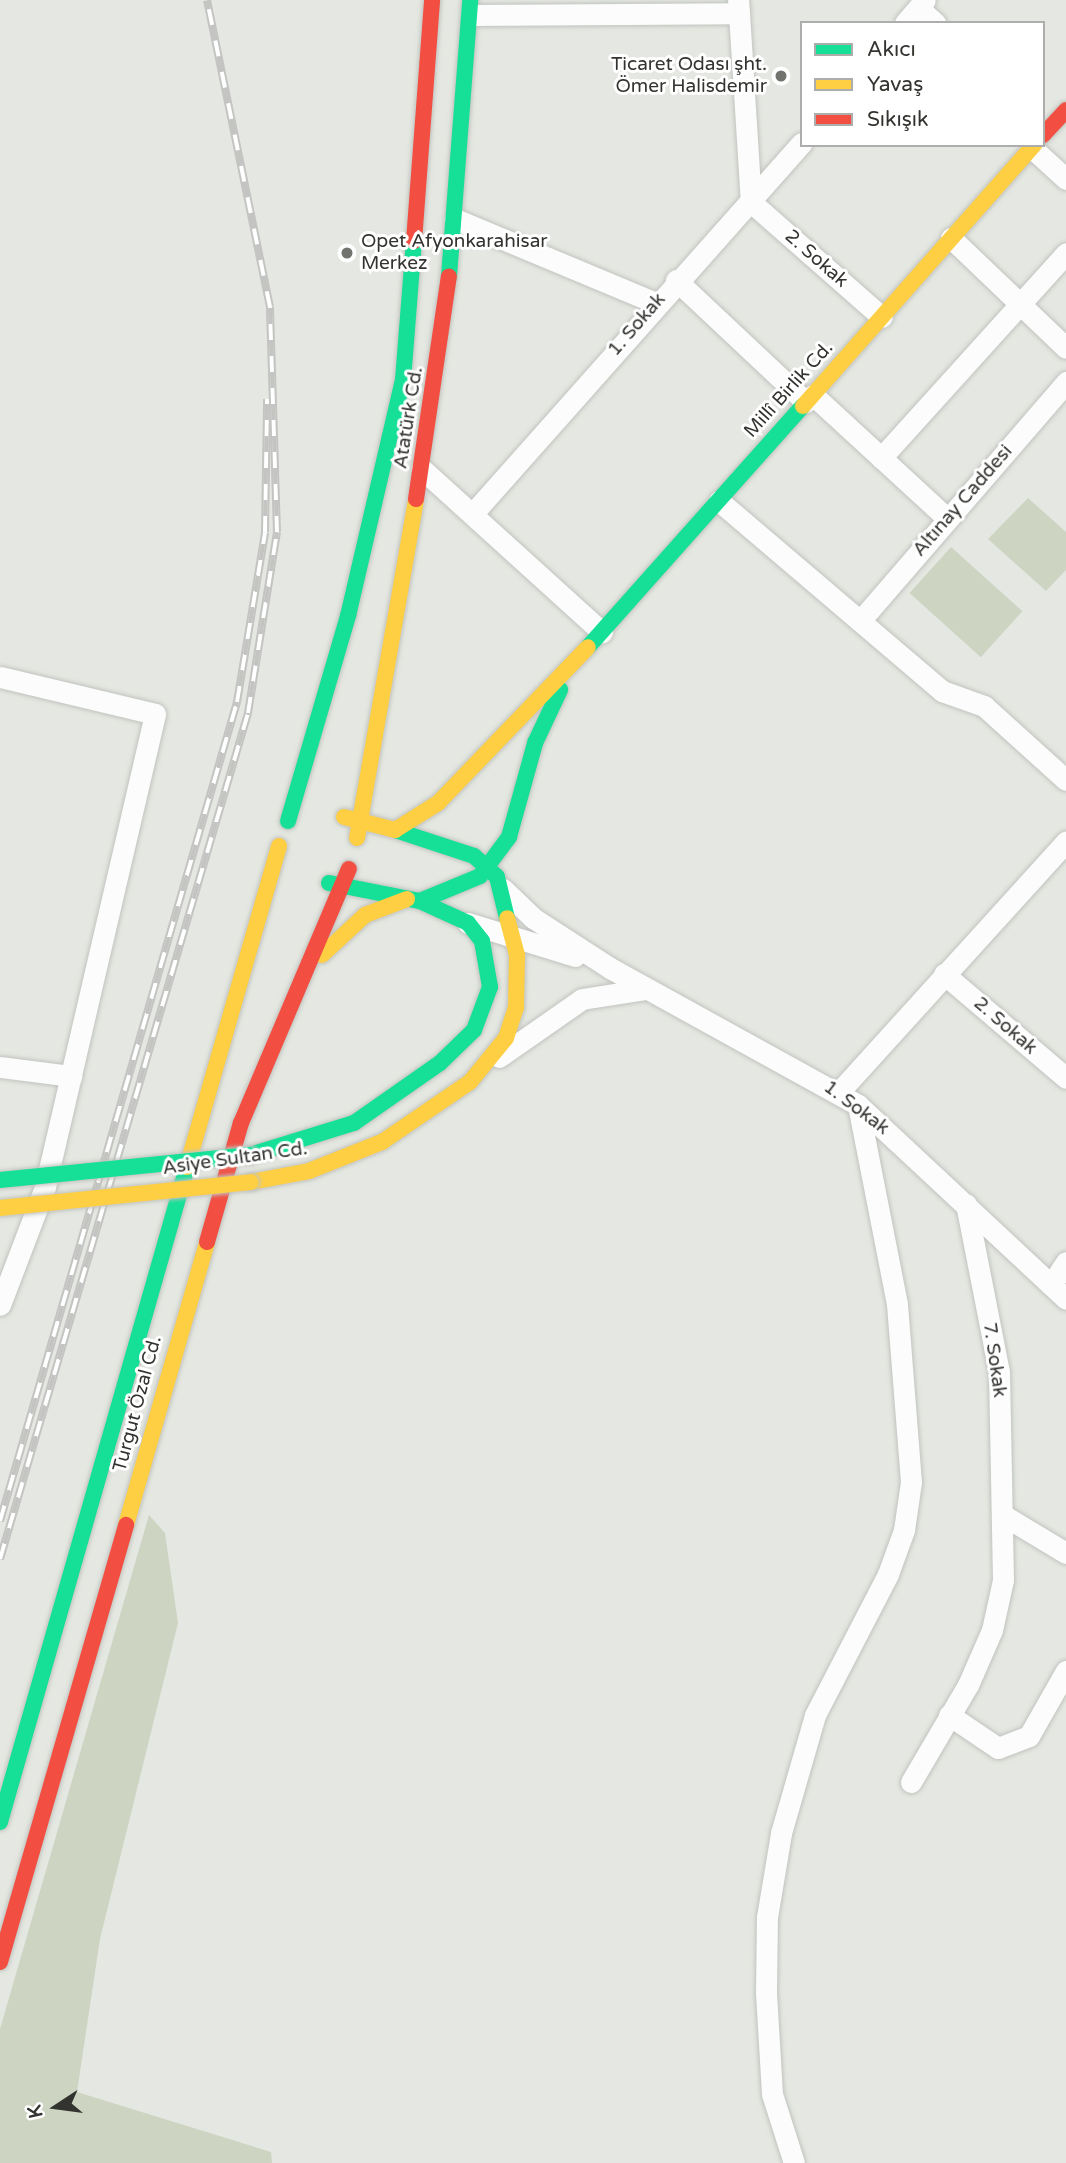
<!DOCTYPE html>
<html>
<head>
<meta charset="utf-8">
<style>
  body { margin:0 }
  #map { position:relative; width:1066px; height:2163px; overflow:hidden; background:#e5e8e2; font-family:"Varela Round",sans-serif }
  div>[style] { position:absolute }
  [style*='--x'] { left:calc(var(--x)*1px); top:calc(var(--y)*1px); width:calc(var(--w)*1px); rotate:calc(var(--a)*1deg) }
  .green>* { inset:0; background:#cdd4c2; transform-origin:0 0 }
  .roads { filter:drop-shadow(0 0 2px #c1c3bf) drop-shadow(0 0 2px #c1c3bf) }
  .street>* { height:21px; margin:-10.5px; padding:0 10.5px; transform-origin:10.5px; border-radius:10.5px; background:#fbfcfb }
  .fast>* { height:16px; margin:-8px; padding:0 8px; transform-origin:8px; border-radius:8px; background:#16e098 }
  .slow>* { height:16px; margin:-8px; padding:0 8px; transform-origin:8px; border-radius:8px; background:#ffcf43 }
  .jam>* { height:16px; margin:-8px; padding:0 8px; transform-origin:8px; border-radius:8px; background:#f24e42 }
  .rail>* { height:8px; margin-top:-4px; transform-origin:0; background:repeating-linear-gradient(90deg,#fff 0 16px,#c4c4c3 0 32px); box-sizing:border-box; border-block:2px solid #c4c4c3 }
  .bridges { filter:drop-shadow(0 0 2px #c1c3bf) drop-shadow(0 0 2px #c1c3bf) }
  .fast-bridge>* { height:16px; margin:-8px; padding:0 8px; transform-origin:8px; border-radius:8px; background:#16e098 }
  .slow-bridge>* { height:16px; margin:-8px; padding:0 8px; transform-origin:8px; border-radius:8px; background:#ffcf43 }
  .dots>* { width:19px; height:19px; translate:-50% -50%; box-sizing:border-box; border:4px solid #fff; border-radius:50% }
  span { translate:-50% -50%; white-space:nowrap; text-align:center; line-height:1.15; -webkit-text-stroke:6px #fff; paint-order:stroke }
  .poi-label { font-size:19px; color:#333430 }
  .right { translate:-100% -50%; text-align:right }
  .left { translate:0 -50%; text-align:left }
  .street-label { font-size:19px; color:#333430 }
  .legend { position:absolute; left:800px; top:21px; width:245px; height:126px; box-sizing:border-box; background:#fff; border:2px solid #adaeac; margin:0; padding:9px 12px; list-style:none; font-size:21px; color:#333430 }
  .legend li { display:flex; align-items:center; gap:14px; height:35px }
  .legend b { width:35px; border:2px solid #adaeac }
  .north { position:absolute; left:21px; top:2072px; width:70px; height:70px; -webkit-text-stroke:5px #fff; paint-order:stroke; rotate:257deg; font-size:19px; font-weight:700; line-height:28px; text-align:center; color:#333430 }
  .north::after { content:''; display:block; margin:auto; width:24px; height:32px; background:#333430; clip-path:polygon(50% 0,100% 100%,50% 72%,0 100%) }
</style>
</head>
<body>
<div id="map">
  <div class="green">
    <i style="clip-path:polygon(1028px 498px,1066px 532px,1066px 570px,1046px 591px,988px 539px)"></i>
    <i style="left:951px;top:547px;width:96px;height:62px;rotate:42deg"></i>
    <i style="clip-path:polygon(149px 1515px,165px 1533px,178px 1623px,100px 1939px,77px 2092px,271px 2152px,272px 2163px,0 2163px,0 2029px)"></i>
  </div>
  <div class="roads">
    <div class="street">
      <i style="--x:918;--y:8;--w:23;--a:41"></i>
      <i style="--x:739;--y:13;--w:189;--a:86.4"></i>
      <i style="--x:751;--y:202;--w:174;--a:41.3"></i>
      <i style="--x:471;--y:15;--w:268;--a:-0.4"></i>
      <i style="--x:739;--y:13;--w:13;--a:-94"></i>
      <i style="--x:905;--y:23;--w:30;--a:-49"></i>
      <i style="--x:1032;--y:148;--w:46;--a:42.4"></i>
      <i style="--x:455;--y:219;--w:218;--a:22.7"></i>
      <i style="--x:951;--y:238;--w:159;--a:43.7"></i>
      <i style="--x:676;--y:280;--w:178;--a:43.2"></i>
      <i style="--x:813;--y:395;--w:183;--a:42.6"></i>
      <i style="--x:881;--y:458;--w:276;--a:-47.9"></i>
      <i style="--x:422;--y:469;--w:243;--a:42.2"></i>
      <i style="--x:719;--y:501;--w:293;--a:40.4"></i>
      <i style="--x:942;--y:691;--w:45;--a:19.7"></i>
      <i style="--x:984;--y:706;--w:110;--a:42.1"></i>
      <i style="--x:475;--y:511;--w:492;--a:-48.4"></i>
      <i style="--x:860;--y:621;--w:316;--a:-49.2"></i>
      <i style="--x:0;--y:677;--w:159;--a:13.4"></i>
      <i style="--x:155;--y:714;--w:486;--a:103.1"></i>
      <i style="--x:45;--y:1187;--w:126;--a:110.9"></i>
      <i style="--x:503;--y:889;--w:42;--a:44"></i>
      <i style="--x:533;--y:918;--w:92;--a:33"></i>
      <i style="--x:610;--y:968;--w:283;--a:28.9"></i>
      <i style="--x:858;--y:1105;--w:284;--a:43"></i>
      <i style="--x:468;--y:923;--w:112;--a:17.1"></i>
      <i style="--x:944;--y:974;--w:160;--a:40.4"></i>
      <i style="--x:499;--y:1057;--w:101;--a:-34.9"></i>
      <i style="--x:582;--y:999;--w:65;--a:-8.9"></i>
      <i style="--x:0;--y:1067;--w:72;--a:7.2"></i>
      <i style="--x:839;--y:1092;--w:338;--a:-47.8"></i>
      <i style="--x:1051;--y:1285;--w:27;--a:-57"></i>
      <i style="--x:1006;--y:1517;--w:70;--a:31"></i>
      <i style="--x:949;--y:1715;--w:59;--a:34"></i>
      <i style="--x:998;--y:1748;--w:33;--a:-21"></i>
      <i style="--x:1029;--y:1736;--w:75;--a:-60.4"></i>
      <i style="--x:911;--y:1782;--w:113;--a:-59.6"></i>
      <i style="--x:968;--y:1685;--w:60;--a:-66.4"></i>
      <i style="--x:992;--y:1630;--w:51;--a:-77.6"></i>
      <i style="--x:1003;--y:1580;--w:208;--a:-91.1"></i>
      <i style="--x:999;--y:1372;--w:171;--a:-101.1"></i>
      <i style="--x:794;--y:2163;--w:72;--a:-107.7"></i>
      <i style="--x:772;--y:2094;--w:100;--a:-93.4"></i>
      <i style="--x:766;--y:1994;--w:77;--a:-89.3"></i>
      <i style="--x:767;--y:1917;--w:85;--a:-80.5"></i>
      <i style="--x:781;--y:1833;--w:123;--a:-73.9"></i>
      <i style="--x:815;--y:1715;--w:159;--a:-62.6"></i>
      <i style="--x:888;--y:1574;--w:47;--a:-70"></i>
      <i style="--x:904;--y:1530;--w:49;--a:-81.7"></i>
      <i style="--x:911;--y:1482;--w:179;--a:-94.5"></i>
      <i style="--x:897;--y:1304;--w:203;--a:-101.1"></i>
    </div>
    <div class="fast">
      <i style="--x:449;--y:276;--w:277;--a:-85.6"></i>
      <i style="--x:588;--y:647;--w:323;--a:-48.3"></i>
      <i style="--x:288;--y:821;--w:214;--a:-73.7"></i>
      <i style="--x:348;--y:616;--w:242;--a:-76.9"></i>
      <i style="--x:403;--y:380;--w:139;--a:-85.5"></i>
      <i style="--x:395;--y:830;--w:83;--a:18.2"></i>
      <i style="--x:474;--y:856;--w:31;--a:42"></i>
      <i style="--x:497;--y:877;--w:42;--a:76.3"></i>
      <i style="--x:329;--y:883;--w:93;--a:11.2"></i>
      <i style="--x:420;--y:901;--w:65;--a:-22.6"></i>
      <i style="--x:480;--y:876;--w:49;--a:-53.4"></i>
      <i style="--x:509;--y:837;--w:98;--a:-74.5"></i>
      <i style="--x:535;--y:743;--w:59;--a:-64.7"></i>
      <i style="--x:250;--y:1155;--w:109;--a:-17.1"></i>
      <i style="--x:354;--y:1123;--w:105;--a:-34.9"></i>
      <i style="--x:440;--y:1063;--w:47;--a:-44.1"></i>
      <i style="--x:474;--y:1030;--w:46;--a:-69.6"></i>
      <i style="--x:490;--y:987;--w:47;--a:-99.9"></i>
      <i style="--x:482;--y:941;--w:23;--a:-128"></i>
      <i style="--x:468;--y:923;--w:53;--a:-155.4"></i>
      <i style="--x:0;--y:1822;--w:681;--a:-74.07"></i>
    </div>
    <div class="slow">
      <i style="--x:803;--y:406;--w:349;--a:-48.5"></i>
      <i style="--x:344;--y:817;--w:53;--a:14.3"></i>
      <i style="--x:395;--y:830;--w:51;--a:-32.1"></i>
      <i style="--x:438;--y:803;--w:216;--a:-46.1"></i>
      <i style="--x:357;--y:838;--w:344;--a:-80.1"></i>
      <i style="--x:322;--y:955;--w:59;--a:-42.9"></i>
      <i style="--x:365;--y:915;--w:45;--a:-20.9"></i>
      <i style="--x:187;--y:1167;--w:334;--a:-74"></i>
      <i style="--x:251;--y:1182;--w:59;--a:-10.7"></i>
      <i style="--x:309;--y:1171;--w:79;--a:-21.7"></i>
      <i style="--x:382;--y:1142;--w:107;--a:-34.3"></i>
      <i style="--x:470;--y:1082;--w:57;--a:-50.7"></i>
      <i style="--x:506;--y:1038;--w:32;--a:-72"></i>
      <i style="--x:516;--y:1008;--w:53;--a:-88.9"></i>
      <i style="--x:517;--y:955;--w:38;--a:-105"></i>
      <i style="--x:126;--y:1525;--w:294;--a:-74"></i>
    </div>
    <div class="jam">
      <i style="--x:1043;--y:135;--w:34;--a:-47"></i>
      <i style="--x:414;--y:241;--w:242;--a:-85.7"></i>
      <i style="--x:416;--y:499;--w:225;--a:-81.6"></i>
      <i style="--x:207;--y:1242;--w:124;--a:-74.1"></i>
      <i style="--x:241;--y:1123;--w:276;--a:-67"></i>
      <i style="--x:0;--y:1962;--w:455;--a:-73.9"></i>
    </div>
  </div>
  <div class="rail">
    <i style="--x:0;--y:1521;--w:853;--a:-73.86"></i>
    <i style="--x:237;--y:702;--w:172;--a:-80.6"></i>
    <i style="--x:265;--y:532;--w:133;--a:-89.1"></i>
    <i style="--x:0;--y:1559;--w:882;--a:-73.66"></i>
    <i style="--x:248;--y:713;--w:183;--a:-80.9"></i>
    <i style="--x:277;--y:532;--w:225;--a:-91.8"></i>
    <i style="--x:270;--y:307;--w:313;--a:-101.6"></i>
  </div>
  <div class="bridges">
    <div class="fast-bridge">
      <i style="--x:0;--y:1180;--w:251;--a:-5.7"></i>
    </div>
    <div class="slow-bridge">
      <i style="--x:0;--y:1208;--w:252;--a:-5.9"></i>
    </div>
  </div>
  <div class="dots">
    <i style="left:781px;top:76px;background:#71736e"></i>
    <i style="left:347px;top:253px;background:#71736e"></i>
  </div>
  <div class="poi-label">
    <span class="right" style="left:767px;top:76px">Ticaret Odası şht.<br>Ömer Halisdemir</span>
    <span class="left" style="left:361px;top:253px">Opet Afyonkarahisar<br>Merkez</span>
  </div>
  <div class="street-label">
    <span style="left:816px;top:259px;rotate:41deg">2. Sokak</span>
    <span style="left:637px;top:325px;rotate:-49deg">1. Sokak</span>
    <span style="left:789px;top:390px;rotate:-48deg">Millî Birlik Cd.</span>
    <span style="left:409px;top:418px;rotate:-81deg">Atatürk Cd.</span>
    <span style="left:963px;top:501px;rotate:-49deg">Altınay Caddesi</span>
    <span style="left:1005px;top:1026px;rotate:41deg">2. Sokak</span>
    <span style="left:856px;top:1108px;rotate:37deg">1. Sokak</span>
    <span style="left:235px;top:1159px;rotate:-8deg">Asiye Sultan Cd.</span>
    <span style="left:994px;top:1360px;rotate:82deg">7. Sokak</span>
    <span style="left:138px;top:1404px;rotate:-75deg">Turgut Özal Cd.</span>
  </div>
  <ul class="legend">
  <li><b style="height:9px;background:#16e098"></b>Akıcı</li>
  <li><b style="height:9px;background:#ffcf43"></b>Yavaş</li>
  <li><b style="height:9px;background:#f24e42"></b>Sıkışık</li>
  </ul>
  <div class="north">K</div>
</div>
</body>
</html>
